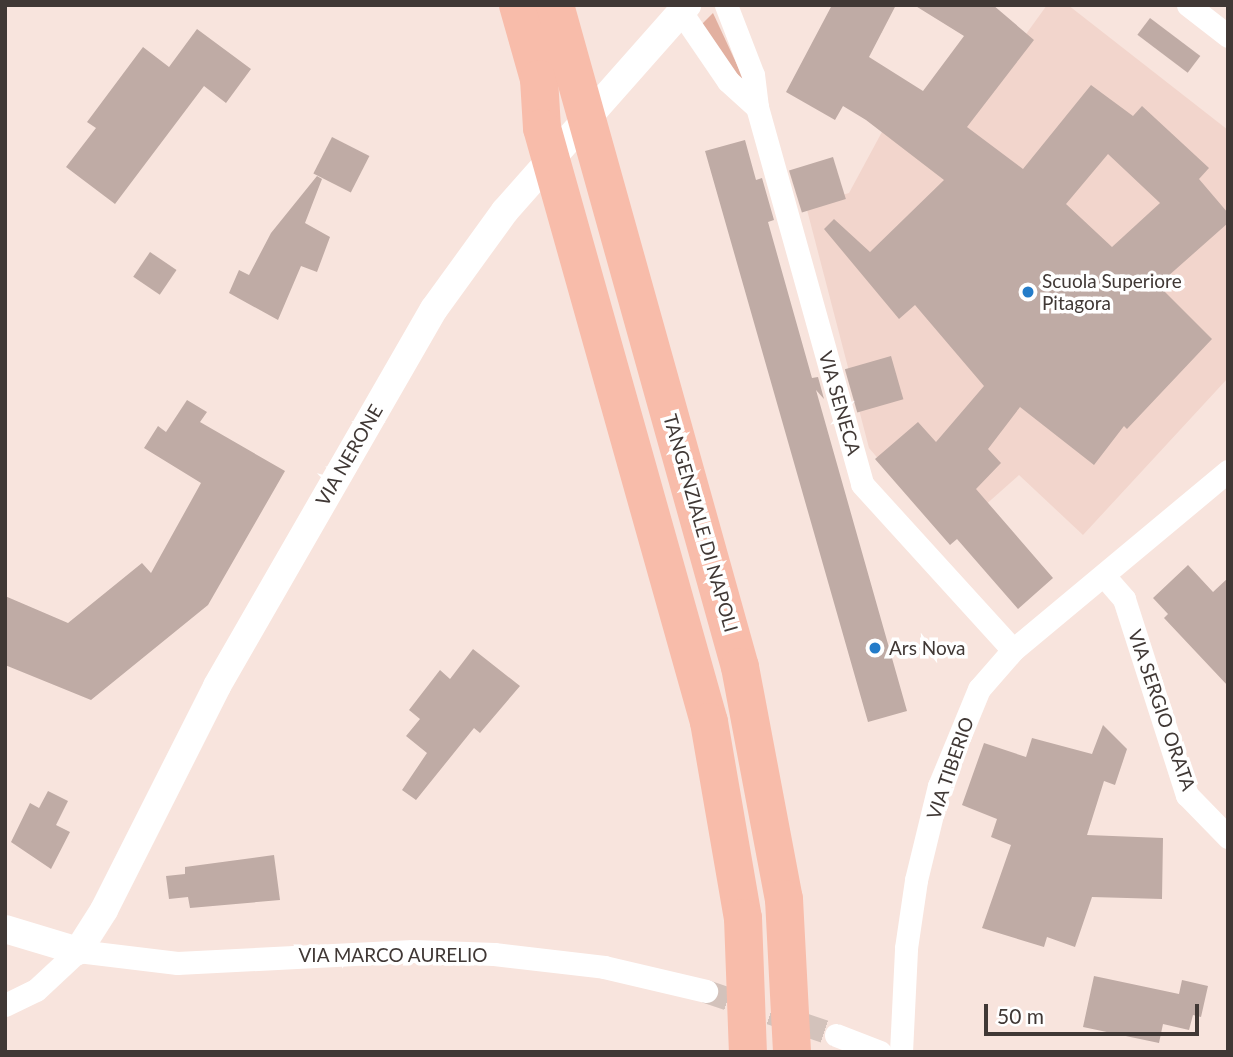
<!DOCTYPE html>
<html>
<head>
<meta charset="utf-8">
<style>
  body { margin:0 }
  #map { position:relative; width:1233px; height:1057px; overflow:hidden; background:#f8e4dd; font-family:Lato,sans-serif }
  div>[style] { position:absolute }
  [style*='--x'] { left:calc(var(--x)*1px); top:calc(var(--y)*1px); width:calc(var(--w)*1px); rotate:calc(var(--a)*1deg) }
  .built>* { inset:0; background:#f2d5cc }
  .green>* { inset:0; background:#e2b0a0 }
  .building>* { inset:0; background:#bfaba5; transform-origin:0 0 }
  .minor-tunnel>* { height:23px; margin-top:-11.5px; transform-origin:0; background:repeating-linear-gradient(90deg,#d3c2bb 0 23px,transparent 0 34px) }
  .minor>* { height:23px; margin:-11.5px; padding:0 11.5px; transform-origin:11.5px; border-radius:11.5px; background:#fff }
  .tertiary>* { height:28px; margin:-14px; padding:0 14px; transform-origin:14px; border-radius:14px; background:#fff }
  .motorway>* { height:38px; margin:-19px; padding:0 19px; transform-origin:19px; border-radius:19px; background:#f8bcaa }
  .dots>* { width:19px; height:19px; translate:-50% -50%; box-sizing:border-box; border:4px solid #fff; border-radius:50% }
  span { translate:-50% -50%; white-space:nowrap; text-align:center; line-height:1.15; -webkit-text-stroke:7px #fff; paint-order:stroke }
  .poi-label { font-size:19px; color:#403835 }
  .left { translate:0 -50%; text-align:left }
  .street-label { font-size:19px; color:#403835 }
  .frame { position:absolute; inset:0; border:7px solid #403835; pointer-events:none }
  .scale { position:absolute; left:984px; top:1004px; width:215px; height:32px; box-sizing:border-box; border:4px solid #403835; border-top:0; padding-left:9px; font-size:21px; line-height:24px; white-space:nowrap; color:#403835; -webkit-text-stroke:5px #fff; paint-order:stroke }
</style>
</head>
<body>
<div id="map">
  <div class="built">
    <i style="clip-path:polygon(1047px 5px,1068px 5px,1228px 130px,1228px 378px,1083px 535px,1019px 475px,947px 539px,869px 448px,806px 206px,849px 193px,883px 130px,939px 155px)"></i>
  </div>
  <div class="green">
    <i style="clip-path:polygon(713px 13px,745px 82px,741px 84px,701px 25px)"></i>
  </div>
  <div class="building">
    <i style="clip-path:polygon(evenodd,832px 5px,896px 5px,869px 57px,923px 91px,964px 36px,914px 5px,993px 5px,1034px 40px,967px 127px,1023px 169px,1091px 85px,1133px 116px,1142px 106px,1209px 168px,1199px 179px,1228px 213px,1228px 223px,1158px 285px,1212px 339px,1127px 429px,1124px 426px,1094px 465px,1020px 407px,988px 449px,1001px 463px,976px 489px,1053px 578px,1018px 609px,957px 539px,950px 545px,875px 459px,918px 422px,936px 442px,984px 386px,915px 305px,899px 319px,824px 229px,834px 219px,870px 252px,944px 180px,866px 120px,843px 106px,835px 120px,786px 92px,832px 5px,1108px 154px,1160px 203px,1112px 247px,1066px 204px,1108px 154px)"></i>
    <i style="left:1150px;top:18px;width:63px;height:21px;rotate:37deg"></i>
    <i style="clip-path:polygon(197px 29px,251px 69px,226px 103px,204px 86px,115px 204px,66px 167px,96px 128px,87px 122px,143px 47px,169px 67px)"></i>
    <i style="left:332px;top:137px;width:42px;height:41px;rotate:27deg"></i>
    <i style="clip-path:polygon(745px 140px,756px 180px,762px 178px,774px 220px,768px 222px,812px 378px,818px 377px,824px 399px,816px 390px,907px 711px,868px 722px,705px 151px)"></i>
    <i style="left:833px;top:157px;width:44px;height:46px;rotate:73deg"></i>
    <i style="clip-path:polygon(317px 176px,322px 179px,305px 223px,330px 237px,317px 272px,301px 266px,278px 320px,229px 293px,239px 270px,249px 275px,271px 233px)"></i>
    <i style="left:150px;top:252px;width:32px;height:30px;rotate:34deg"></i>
    <i style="left:891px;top:356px;width:45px;height:48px;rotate:74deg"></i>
    <i style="clip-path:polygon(187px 400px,207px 412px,200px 422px,285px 471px,208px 605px,91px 700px,5px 665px,5px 596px,68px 623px,142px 563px,151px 573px,201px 483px,144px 448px,158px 426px,166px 432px)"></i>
    <i style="clip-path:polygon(1188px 565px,1213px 592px,1228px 578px,1228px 686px,1164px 618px,1168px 614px,1153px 598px)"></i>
    <i style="clip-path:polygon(473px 649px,520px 686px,480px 733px,474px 728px,416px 800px,402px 790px,427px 753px,406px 736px,420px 719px,409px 710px,440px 670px,450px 679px)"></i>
    <i style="clip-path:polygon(1103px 725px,1127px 749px,1115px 785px,1104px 781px,1087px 835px,1163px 838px,1162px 899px,1092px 897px,1075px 947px,1047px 937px,1044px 947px,982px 928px,1011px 845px,991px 837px,997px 819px,962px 805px,984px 743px,1026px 757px,1032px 738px,1092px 754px)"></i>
    <i style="clip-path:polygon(48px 791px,68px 801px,56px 825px,70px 832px,51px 869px,11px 842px,30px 803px,39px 808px)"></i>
    <i style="clip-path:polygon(274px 855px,280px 900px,190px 908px,188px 897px,169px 899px,166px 876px,185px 874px,185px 867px)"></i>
    <i style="clip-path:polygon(1094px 976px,1179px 994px,1182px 980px,1208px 986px,1201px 1017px,1193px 1015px,1189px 1030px,1163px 1024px,1159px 1043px,1083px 1027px)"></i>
  </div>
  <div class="minor-tunnel">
    <i style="--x:706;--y:991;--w:137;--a:18.7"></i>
  </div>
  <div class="minor">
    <i style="--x:1188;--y:5;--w:51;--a:37.8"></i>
    <i style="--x:681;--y:12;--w:83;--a:55.7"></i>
    <i style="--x:728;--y:81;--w:39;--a:42"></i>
    <i style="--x:757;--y:107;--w:32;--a:-97"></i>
    <i style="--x:753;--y:75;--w:75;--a:-111.1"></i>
    <i style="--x:757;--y:107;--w:391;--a:74.4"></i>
    <i style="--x:862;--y:484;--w:224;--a:47.7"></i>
    <i style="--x:1105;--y:577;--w:29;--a:49"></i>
    <i style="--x:1124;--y:599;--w:206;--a:72.2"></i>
    <i style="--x:1187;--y:795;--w:59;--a:45.7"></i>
    <i style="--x:5;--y:1005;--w:34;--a:-26"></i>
    <i style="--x:36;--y:990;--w:57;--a:-42.9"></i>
    <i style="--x:78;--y:951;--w:100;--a:6.9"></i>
    <i style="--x:177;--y:963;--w:236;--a:-2.9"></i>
    <i style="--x:413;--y:951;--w:81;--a:2.1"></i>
    <i style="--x:494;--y:954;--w:111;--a:6.7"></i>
    <i style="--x:604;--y:967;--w:105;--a:13.2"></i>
    <i style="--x:836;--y:1035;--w:47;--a:21.1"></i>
    <i style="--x:901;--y:1052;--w:104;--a:-87.2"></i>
    <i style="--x:906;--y:948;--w:69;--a:-81.6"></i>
    <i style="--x:916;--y:880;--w:97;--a:-76.3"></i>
    <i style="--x:939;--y:786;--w:105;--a:-67.6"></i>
    <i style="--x:979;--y:689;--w:52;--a:-48.9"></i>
    <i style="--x:1013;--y:650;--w:280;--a:-39.8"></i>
  </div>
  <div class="tertiary">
    <i style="--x:5;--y:929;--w:76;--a:16.8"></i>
    <i style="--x:78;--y:951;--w:49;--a:-57.6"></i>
    <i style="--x:104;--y:910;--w:251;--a:-63.2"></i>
    <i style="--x:217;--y:686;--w:435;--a:-60.1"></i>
    <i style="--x:434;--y:309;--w:121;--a:-54.1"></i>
    <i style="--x:505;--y:211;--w:275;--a:-48.5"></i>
  </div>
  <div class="motorway">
    <i style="--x:518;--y:5;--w:77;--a:74.2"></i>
    <i style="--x:539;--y:79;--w:49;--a:86.5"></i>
    <i style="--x:542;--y:128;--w:617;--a:74.3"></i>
    <i style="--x:709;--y:722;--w:199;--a:80.2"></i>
    <i style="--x:743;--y:918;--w:134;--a:87.9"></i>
    <i style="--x:555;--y:5;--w:687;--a:74.39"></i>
    <i style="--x:740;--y:667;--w:236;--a:79.3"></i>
    <i style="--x:784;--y:899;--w:153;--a:87"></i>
  </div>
  <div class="dots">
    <i style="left:1028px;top:292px;background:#247cc9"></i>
    <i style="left:875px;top:648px;background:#247cc9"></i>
  </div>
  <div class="poi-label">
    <span class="left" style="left:1042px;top:292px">Scuola Superiore<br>Pitagora</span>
    <span class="left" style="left:889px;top:648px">Ars Nova</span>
  </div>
  <div class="street-label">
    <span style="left:840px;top:403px;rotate:74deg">VIA SENECA</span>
    <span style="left:349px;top:455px;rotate:-60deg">VIA NERONE</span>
    <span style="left:701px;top:523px;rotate:74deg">TANGENZIALE DI NAPOLI</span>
    <span style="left:1162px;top:710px;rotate:71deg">VIA SERGIO ORATA</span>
    <span style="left:950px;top:768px;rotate:-71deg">VIA TIBERIO</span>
    <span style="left:393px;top:955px">VIA MARCO AURELIO</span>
  </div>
  <div class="frame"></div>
  <div class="scale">50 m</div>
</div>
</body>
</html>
